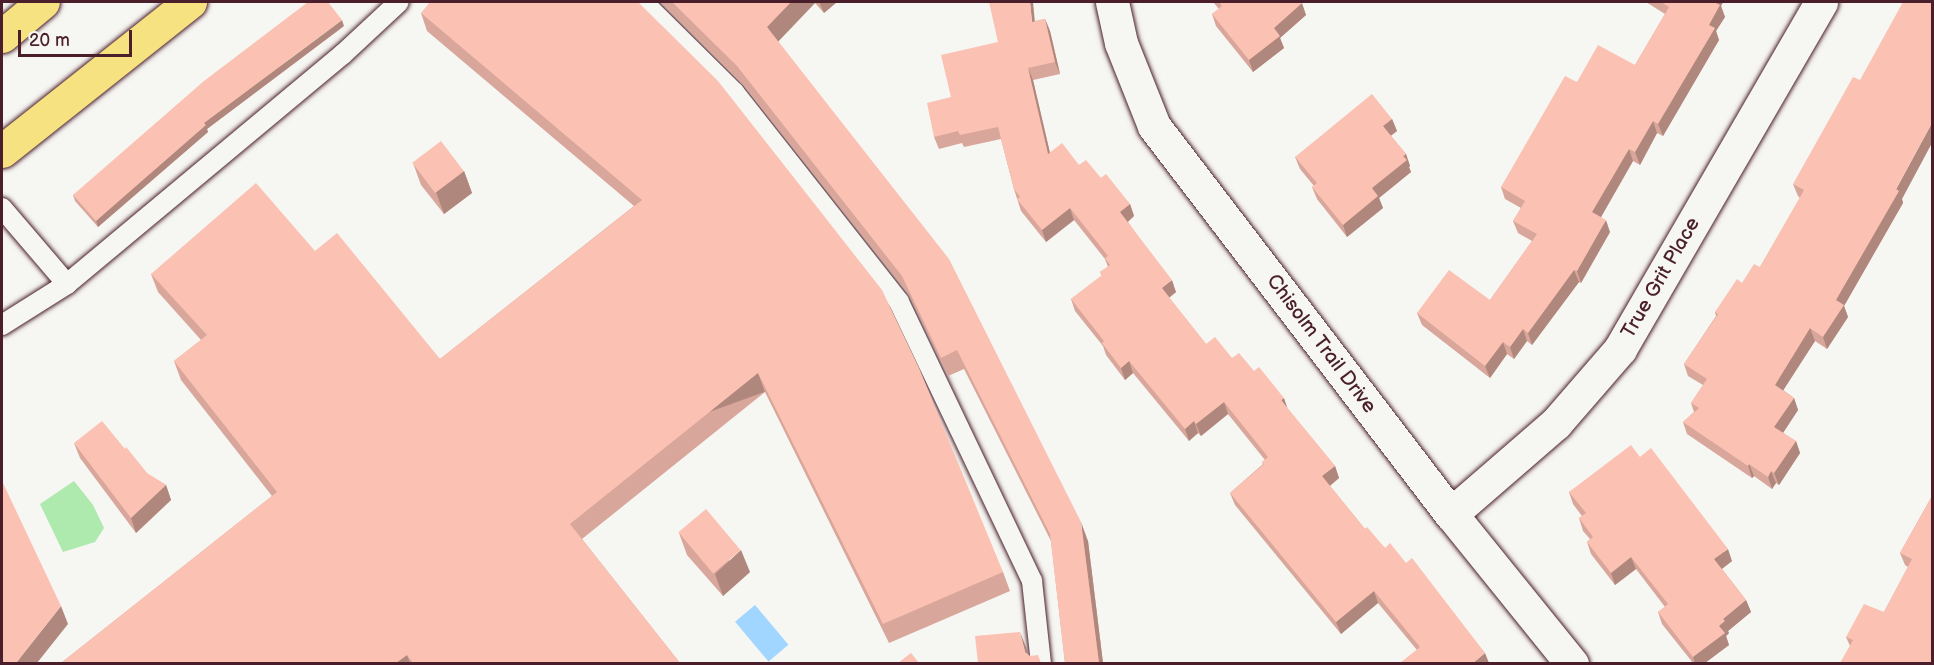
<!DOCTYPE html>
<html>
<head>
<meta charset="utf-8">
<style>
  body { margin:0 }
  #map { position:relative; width:1934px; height:665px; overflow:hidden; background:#f6f6f2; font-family:"Balsamiq Sans",sans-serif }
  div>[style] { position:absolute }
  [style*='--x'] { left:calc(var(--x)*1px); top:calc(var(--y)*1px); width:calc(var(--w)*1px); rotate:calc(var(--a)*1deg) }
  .green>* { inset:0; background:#aee9ae }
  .water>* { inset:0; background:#a0d6ff; transform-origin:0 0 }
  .roads { filter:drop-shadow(0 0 2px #4a1f2b) drop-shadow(0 0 2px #4a1f2b) }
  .lane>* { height:20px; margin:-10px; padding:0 10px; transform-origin:10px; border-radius:10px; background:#f6f6f2 }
  .street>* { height:33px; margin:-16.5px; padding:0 16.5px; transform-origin:16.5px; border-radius:16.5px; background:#f6f6f2 }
  .primary>* { height:33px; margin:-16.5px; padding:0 16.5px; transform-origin:16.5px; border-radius:16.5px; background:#f6e281 }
  .wall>* { inset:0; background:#d8a69a }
  .shaded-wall>* { inset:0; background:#b0877d; transform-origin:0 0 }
  .building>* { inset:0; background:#fbc1b3; transform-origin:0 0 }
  span { translate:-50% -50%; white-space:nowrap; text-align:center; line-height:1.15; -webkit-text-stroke:4.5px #f6f6f2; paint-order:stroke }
  .street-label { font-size:20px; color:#4a1f2b }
  .frame { position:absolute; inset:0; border:3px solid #4a1f2b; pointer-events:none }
  .scale { position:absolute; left:18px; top:30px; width:114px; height:27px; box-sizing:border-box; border:3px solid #4a1f2b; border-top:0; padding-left:8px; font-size:18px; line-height:21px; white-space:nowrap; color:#4a1f2b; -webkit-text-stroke:4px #f6f6f2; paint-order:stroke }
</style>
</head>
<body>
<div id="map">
  <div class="green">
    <i style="clip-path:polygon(74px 481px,93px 505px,104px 528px,95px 542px,63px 552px,40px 504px)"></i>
  </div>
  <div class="water">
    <i style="left:755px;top:605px;width:52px;height:26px;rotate:50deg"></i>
  </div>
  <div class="roads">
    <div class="lane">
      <i style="--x:643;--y:2;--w:128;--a:44.7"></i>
      <i style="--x:734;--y:92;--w:267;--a:51.8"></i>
      <i style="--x:899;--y:302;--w:309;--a:64.5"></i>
      <i style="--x:1032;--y:581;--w:83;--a:83.8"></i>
      <i style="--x:2;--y:208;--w:100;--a:49.5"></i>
      <i style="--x:2;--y:325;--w:77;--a:-32.2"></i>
      <i style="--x:67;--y:284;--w:359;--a:-39.8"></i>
      <i style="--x:343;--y:54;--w:76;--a:-42.9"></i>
    </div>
    <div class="street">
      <i style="--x:1112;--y:2;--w:42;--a:77.6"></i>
      <i style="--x:1121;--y:43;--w:89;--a:68.3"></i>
      <i style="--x:1154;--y:126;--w:489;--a:52.6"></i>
      <i style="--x:1451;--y:514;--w:193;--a:51.1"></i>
      <i style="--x:1451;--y:514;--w:139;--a:-40.9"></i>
      <i style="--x:1556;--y:423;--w:98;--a:-49.1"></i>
      <i style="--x:1620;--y:349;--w:401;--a:-59.9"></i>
    </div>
    <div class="primary">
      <i style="--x:2;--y:36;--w:53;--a:-39.7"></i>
      <i style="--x:2;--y:151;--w:240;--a:-38.4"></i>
    </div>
  </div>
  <div class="wall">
    <i style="clip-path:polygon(638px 2px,1003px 572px,1010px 591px,889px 643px,765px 392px,582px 539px,680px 663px,61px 663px,272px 496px,181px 380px,174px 361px,201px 340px,158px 292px,151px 274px,315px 251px,440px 359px,634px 206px,427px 31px,421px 13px)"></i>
    <i style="clip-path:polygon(660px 2px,837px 2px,824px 13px,815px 3px,778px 41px,1088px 541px,1103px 663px,1065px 663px,1051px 541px,964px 369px,948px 376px,909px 295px,743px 85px)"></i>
    <i style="clip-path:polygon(1213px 2px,1301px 2px,1306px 15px,1280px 38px,1284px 48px,1253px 72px,1216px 26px,1212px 14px,1219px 9px)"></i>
    <i style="clip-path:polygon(1646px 2px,1723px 2px,1721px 6px,1725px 17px,1716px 31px,1719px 40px,1663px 136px,1657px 133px,1640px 165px,1633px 161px,1601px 217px,1610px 232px,1581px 283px,1579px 282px,1532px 345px,1527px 341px,1514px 359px,1507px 354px,1490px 378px,1422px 325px,1417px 313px,1490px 300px,1532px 241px,1518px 233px,1513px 221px,1521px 208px,1505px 199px,1501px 187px,1577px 82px,1635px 65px,1665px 14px)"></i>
    <i style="clip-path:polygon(1045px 19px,1050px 31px,1060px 74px,1033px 80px,1050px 153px,1079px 165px,1101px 178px,1130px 204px,1134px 216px,1128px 222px,1176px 292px,1169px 298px,1206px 344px,1232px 358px,1254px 371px,1287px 408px,1335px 466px,1339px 478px,1330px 486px,1365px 529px,1385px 548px,1406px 563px,1485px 653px,1417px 650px,1378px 603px,1341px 634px,1235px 505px,1230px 493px,1263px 464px,1262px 462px,1265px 460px,1228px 414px,1201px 436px,1198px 433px,1189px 441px,1133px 373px,1125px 380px,1106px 355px,1103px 346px,1075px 311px,1071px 299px,1102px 276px,1100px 272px,1108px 267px,1105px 259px,1074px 220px,1046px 242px,1021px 211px,1014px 189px,1001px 139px,964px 147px,962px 143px,939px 149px,934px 137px,951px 97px,998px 42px,1035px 21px)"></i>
    <i style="clip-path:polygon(344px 26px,207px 129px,208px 132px,98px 227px,75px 201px,73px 195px)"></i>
    <i style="clip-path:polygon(1392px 119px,1397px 131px,1391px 136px,1406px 154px,1410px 166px,1409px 167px,1411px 172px,1379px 198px,1383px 208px,1347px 237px,1317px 199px,1312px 187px,1314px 186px,1300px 169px,1295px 157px)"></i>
    <i style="clip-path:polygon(413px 163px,464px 171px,472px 193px,444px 214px,421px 185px)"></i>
    <i style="clip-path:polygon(1793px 184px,1902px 199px,1903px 203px,1844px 306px,1848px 317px,1827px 349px,1815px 341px,1783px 390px,1794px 398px,1798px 410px,1783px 433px,1796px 441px,1800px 453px,1779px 485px,1776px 483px,1772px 489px,1754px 476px,1752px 478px,1687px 434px,1683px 422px,1694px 412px,1691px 403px,1703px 385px,1688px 376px,1684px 364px,1716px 316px,1715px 312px,1742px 283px,1760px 267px,1800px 198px,1798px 196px)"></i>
    <i style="clip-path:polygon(74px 443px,148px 474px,166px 485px,171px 500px,136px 533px,80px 458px)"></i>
    <i style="clip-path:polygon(1640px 457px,1732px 561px,1722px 569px,1746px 600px,1751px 612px,1728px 631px,1729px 633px,1726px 636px,1729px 645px,1705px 663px,1693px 663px,1662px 624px,1658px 612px,1665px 607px,1636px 569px,1615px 585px,1591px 554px,1587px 542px,1590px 539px,1583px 531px,1579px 518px,1582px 516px,1573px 504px,1569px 492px)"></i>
    <i style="clip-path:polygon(1932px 496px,1932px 663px,1850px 646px,1846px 637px,1884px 612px,1908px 567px,1905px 565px,1900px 553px)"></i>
    <i style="clip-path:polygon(679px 533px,750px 572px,723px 596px,687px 555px)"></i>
  </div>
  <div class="shaded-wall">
    <i style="clip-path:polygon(791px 2px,815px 2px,815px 3px,774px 46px,767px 27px)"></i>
    <i style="clip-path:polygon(819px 2px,837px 2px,824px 13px)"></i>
    <i style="clip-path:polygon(1030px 2px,1033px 2px,1036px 34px,1032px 22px)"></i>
    <i style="clip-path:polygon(1713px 2px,1723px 2px,1721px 6px,1725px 17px,1716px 31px,1719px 40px,1663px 136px,1658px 124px,1709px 25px)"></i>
    <i style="clip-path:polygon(1302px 3px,1306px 15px,1280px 38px,1284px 48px,1253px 72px,1249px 60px,1274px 28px)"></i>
    <i style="clip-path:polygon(1045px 19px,1050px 31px,1060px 74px,1055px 62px)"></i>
    <i style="clip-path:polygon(342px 20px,344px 26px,207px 129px,208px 132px,98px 227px,96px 221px,204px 123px)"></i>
    <i style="clip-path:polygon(1028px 68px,1033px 80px,1053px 166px,1048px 154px)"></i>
    <i style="clip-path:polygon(1392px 119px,1397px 131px,1387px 138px,1383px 126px)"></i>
    <i style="clip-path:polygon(1653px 121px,1657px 133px,1640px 165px,1635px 152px)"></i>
    <i style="clip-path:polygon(1932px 123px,1932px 143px,1902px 199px,1903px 203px,1844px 306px,1848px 317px,1827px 349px,1823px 337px,1836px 300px)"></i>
    <i style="clip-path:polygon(1629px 149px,1633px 161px,1597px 224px,1592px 212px)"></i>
    <i style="clip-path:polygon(1406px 154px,1410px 166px,1409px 167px,1411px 172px,1379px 198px,1383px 208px,1347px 237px,1343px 225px,1372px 188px)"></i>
    <i style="clip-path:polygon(464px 171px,472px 193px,444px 214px,436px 192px)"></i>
    <i style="clip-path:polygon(1130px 204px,1134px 216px,1125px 224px,1120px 212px)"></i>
    <i style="clip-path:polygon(1070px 208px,1074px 220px,1046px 242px,1042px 230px)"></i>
    <i style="clip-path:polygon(1606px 220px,1610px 232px,1581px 283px,1577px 271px)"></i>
    <i style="clip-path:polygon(1574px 270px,1579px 282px,1532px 345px,1528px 333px)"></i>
    <i style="clip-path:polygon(1172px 280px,1176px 292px,1166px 300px,1162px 288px)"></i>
    <i style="clip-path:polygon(1810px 328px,1815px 341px,1779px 397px,1775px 385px)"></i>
    <i style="clip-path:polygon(1523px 329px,1527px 341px,1514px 359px,1510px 347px)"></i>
    <i style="clip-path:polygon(1503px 342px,1507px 354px,1490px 378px,1485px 366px)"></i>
    <i style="clip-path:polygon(1129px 361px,1133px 373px,1125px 380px,1121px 368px)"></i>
    <i style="left:758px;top:373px;width:20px;height:241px;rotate:70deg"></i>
    <i style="clip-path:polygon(1284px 398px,1288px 410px,1281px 400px)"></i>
    <i style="clip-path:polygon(1794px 398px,1798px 410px,1779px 439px,1774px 427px)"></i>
    <i style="clip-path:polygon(1224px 402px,1228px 414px,1201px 436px,1196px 424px)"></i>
    <i style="clip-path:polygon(1194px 421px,1198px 433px,1189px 441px,1185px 429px)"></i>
    <i style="clip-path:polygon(1796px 441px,1800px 453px,1779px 485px,1774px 473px)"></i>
    <i style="clip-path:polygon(1749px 464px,1754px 476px,1752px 478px,1748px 466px)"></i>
    <i style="clip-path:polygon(1335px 466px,1339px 478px,1327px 488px,1322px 476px)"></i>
    <i style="clip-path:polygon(1771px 471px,1776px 483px,1772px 489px,1768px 477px)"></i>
    <i style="clip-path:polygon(166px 485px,171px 500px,136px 533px,131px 518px)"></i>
    <i style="clip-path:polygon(1081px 522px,1088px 541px,1103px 663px,1099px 663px)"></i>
    <i style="clip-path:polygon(1728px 549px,1732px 561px,1719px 571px,1714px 559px)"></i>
    <i style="clip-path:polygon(741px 550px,750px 572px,723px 596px,715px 574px)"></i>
    <i style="clip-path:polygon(1631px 557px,1636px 569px,1615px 585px,1611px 573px)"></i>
    <i style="clip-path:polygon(1374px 591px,1378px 603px,1341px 634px,1336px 622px)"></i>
    <i style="clip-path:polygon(1746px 600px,1751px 612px,1728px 631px,1729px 633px,1726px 636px,1729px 645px,1705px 663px,1695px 663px,1693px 657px,1719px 626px,1723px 619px)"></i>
    <i style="clip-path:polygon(61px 606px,68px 624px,37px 663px,16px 663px)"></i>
    <i style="clip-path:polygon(1020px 632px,1028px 652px,1030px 663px,1025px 652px)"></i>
    <i style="clip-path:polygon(1485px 653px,1489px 663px,1473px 663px)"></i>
    <i style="clip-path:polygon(407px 655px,410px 663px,396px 663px)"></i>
  </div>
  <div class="building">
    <i style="clip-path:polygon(308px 2px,328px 2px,342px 20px,204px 123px,206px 125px,96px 221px,73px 195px,204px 81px)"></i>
    <i style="clip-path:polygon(430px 2px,638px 2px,718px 81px,882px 290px,919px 368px,1003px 572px,883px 624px,758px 373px,570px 524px,680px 663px,413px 663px,407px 655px,396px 663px,61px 663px,277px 492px,174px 361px,207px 335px,151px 274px,256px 183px,315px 251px,337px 233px,440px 359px,642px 200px,421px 13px)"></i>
    <i style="clip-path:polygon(672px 2px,791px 2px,767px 27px,949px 259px,1081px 522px,1099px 663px,1065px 663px,1050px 534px,957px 350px,941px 358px,902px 276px,737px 66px)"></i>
    <i style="clip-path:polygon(989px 2px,1030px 2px,1032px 22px,1045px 19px,1055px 62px,1028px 68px,1048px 154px,1062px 143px,1079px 165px,1086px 160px,1101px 178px,1106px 174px,1130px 204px,1120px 212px,1172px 280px,1162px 288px,1206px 344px,1215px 337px,1232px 358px,1239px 353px,1254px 371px,1259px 367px,1284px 398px,1281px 400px,1335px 466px,1322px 476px,1365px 529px,1367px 527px,1385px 548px,1390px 543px,1406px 563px,1412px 558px,1485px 653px,1473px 663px,1474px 663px,1400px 663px,1420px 647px,1374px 591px,1336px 622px,1230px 493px,1264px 464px,1262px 462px,1268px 457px,1224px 402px,1196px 424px,1194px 421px,1185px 429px,1129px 361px,1121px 368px,1102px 343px,1104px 341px,1071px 299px,1102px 275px,1100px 272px,1110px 265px,1105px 258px,1108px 256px,1070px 208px,1042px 230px,1017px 199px,1020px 197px,1014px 189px,998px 127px,960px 135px,958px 131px,934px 137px,927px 103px,951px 97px,941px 55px,998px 42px)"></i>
    <i style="clip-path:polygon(1219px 2px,1301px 2px,1302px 3px,1274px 28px,1280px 36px,1249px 60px,1212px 14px,1222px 6px)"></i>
    <i style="clip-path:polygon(1661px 2px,1714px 2px,1720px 5px,1709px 25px,1715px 28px,1658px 124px,1653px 121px,1635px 152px,1629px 149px,1592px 212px,1606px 220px,1577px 271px,1574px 270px,1528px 333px,1523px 329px,1510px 347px,1503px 342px,1485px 366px,1417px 313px,1449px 270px,1490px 300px,1537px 234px,1513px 221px,1525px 201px,1501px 187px,1565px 76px,1577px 82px,1598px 45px,1635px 65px,1669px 7px)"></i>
    <i style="clip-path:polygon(1903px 2px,1932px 2px,1932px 123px,1896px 189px,1899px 191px,1836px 300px,1844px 305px,1823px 337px,1810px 328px,1775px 385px,1794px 398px,1774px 427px,1796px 441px,1774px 473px,1771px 471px,1768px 477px,1749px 464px,1748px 466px,1683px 422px,1699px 408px,1691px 403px,1707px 379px,1684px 364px,1718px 314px,1715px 312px,1737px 279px,1742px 283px,1754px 264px,1760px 267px,1804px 190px,1793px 184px,1853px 77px,1860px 80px)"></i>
    <i style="clip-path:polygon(1372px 94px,1392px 119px,1383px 126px,1406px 154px,1403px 156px,1407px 160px,1372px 188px,1378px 196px,1343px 225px,1312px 187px,1317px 183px,1295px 157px)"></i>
    <i style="left:441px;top:141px;width:38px;height:36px;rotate:53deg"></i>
    <i style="clip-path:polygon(102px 421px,125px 449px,126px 447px,148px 474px,166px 485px,131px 518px,74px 443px)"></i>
    <i style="clip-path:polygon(1631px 445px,1640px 457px,1651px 448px,1728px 549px,1714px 559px,1746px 600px,1723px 619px,1725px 621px,1719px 626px,1725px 633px,1693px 657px,1658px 612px,1668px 604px,1631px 557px,1611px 573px,1587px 542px,1593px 537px,1579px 518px,1586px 513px,1569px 492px)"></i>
    <i style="clip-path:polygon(2px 481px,61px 606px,16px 663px,2px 663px)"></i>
    <i style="clip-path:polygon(1932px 496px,1932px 663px,1840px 663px,1853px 640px,1846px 637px,1864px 604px,1884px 612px,1912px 559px,1900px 553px)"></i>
    <i style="left:706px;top:509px;width:54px;height:36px;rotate:50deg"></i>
    <i style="clip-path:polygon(1020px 632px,1025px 652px,1030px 656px,1038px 655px,1041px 663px,978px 663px,975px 636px)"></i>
    <i style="clip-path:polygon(911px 653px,919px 663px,898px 663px)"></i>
  </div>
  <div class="street-label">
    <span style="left:1661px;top:278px;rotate:-60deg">True Grit Place</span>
    <span style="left:1321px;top:344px;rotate:53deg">Chisolm Trail Drive</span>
  </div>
  <div class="frame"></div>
  <div class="scale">20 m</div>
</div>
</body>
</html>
